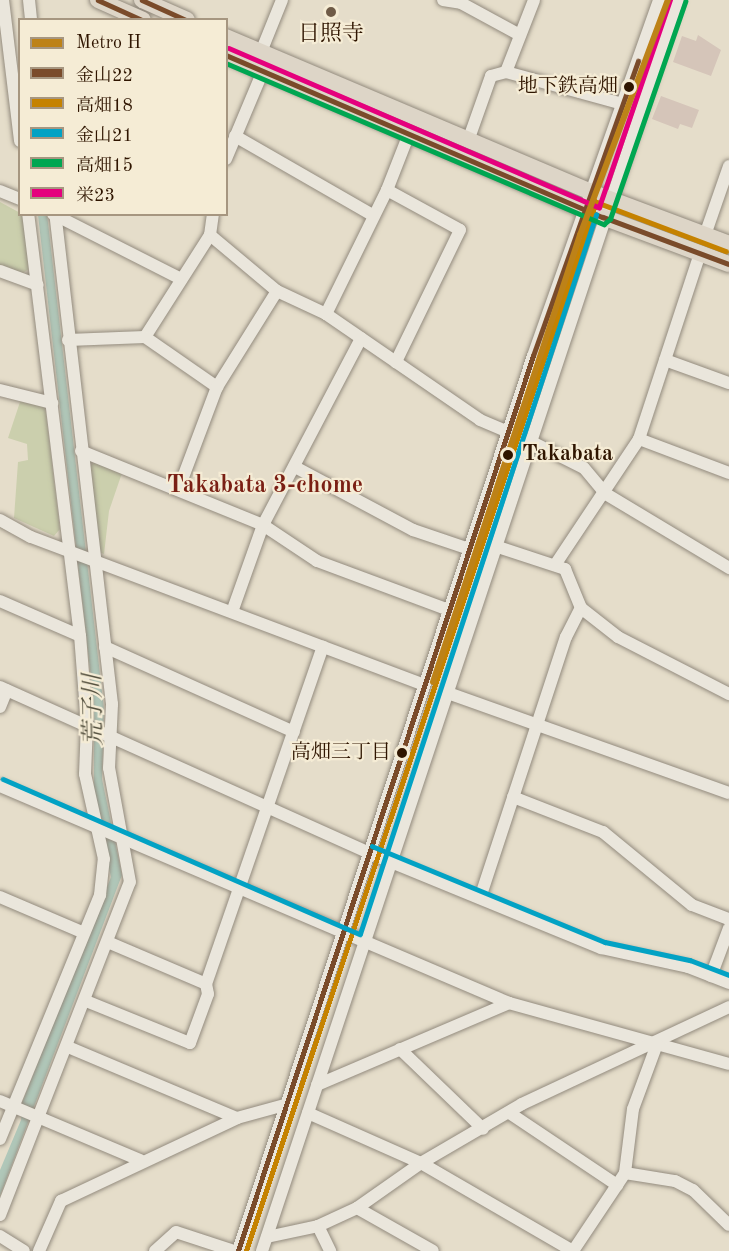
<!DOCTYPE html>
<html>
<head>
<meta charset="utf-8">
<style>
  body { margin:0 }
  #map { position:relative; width:729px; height:1251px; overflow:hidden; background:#e5ddca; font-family:"Old Standard TT","Noto Serif JP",serif }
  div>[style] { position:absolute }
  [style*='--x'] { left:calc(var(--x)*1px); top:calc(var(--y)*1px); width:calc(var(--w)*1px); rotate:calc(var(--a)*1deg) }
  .green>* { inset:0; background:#cbcfad }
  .water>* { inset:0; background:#b0c7b9 }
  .building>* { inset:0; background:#d5c5b9 }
  .roads { filter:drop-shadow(0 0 2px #938b7e) drop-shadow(0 0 2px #938b7e) }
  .minor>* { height:12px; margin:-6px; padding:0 6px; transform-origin:6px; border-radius:6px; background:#eae6dc }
  .major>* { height:16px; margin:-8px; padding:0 8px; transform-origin:8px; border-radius:8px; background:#ddd5c7 }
  .bus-1>* { height:4.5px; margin:-2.25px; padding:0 2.25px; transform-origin:2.25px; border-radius:2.25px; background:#7a4b2a }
  .bus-2>* { height:4.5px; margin:-2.25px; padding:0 2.25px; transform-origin:2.25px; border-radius:2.25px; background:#c58200 }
  .bus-3>* { height:4.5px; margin:-2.25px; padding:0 2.25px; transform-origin:2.25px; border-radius:2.25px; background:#02a2c4 }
  .bus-4>* { height:4.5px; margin:-2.25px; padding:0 2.25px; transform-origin:2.25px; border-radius:2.25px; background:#00a651 }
  .bus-5>* { height:4.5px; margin:-2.25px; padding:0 2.25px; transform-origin:2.25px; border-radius:2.25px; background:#e5007d }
  .metro-1>* { height:6px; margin:-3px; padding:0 3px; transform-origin:3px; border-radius:3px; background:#bd8218 }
  .dots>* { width:16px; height:16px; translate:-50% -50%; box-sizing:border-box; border:3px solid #f5ecd5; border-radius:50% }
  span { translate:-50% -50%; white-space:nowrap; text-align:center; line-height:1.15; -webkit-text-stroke:4.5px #f5ecd5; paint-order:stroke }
  .bus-label { font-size:20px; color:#2f1500 }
  .right { translate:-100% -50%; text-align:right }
  .poi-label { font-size:22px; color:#2f1500 }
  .stop-label { font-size:22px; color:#2f1500; font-weight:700 }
  .left { translate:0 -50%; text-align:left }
  .neighbourhood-label { font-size:24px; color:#7a1f14; font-weight:700 }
  .water-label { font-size:24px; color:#54503e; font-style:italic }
  .legend { position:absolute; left:18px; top:18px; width:210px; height:198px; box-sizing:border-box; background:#f5ecd5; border:2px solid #a69680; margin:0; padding:8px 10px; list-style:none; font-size:18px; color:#2f1500 }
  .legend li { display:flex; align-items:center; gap:12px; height:30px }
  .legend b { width:30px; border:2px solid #a69680 }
</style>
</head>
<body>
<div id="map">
  <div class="green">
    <i style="clip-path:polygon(0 202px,24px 215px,30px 268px,23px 273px,0 265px)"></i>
    <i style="clip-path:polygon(21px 399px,45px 405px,60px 529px,54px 536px,14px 518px,18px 462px,28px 460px,27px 444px,8px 438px)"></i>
    <i style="clip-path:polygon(94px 462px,122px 473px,109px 511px,104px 554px,99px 552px,87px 468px)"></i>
  </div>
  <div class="water">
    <i style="clip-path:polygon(47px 214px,104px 709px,102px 779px,122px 875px,0 1196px,0 1170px,21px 1120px,22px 1103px,111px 877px,94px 802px,94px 704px,38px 215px)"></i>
  </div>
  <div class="building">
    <i style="clip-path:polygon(698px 35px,721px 50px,711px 76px,673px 62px,682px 36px,696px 41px)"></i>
    <i style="clip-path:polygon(661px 96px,699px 110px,692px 128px,680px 124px,678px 129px,652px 119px)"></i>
  </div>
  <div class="roads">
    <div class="minor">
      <i style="--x:3;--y:0;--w:142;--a:83.1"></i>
      <i style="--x:29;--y:0;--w:20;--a:84"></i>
      <i style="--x:443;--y:0;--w:18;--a:9"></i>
      <i style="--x:461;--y:3;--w:67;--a:28.5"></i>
      <i style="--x:261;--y:52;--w:56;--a:-68"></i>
      <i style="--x:506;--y:72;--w:121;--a:15.3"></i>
      <i style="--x:235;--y:136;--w:160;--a:29.9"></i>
      <i style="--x:468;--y:141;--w:69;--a:-70.5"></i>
      <i style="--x:491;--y:76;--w:16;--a:-15"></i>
      <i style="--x:506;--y:72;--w:77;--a:-68.7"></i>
      <i style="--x:226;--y:159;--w:95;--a:-67.2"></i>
      <i style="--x:387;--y:190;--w:83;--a:28.7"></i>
      <i style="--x:460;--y:230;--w:147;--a:115.9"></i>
      <i style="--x:0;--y:191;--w:22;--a:22"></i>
      <i style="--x:53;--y:214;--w:144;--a:26.9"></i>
      <i style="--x:210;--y:235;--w:87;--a:39.9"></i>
      <i style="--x:277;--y:291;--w:54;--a:25.1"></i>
      <i style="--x:326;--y:314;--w:187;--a:34.5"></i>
      <i style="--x:480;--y:420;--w:30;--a:23"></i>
      <i style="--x:705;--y:235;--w:73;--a:-70.8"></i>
      <i style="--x:0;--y:271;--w:40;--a:20.2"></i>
      <i style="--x:326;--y:314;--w:138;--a:-63.8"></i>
      <i style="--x:387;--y:190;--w:60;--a:-68.6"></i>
      <i style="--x:145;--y:337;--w:121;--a:-57.5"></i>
      <i style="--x:210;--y:235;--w:21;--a:-82"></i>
      <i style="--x:68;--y:340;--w:77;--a:-2.2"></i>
      <i style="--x:145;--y:337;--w:88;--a:34.8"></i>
      <i style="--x:665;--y:360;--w:68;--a:19.8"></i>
      <i style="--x:0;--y:390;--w:54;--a:14"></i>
      <i style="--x:639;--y:439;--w:96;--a:20.7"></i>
      <i style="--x:530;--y:441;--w:60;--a:26.6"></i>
      <i style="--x:584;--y:468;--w:34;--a:50"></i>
      <i style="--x:606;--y:494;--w:144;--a:31"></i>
      <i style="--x:81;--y:451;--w:196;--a:22.1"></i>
      <i style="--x:263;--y:525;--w:65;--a:33.7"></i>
      <i style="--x:317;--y:561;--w:141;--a:20.4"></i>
      <i style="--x:295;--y:467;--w:134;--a:28.1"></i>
      <i style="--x:413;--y:530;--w:59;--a:18.7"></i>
      <i style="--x:179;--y:488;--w:108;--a:-69.4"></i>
      <i style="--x:217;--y:387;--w:113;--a:-58"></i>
      <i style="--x:0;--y:520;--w:35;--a:29"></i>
      <i style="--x:31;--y:537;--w:420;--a:20.6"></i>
      <i style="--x:495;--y:546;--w:74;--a:18.2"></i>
      <i style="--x:565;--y:569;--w:42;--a:67.7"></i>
      <i style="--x:581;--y:608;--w:47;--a:38.1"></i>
      <i style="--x:618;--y:637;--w:125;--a:27.2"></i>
      <i style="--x:555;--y:565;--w:151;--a:-56.3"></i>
      <i style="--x:639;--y:439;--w:196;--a:-71.8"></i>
      <i style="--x:0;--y:601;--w:87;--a:23.6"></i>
      <i style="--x:232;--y:612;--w:92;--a:-70.4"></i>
      <i style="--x:263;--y:525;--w:211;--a:-62.3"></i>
      <i style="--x:105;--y:647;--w:207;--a:24.2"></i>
      <i style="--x:0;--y:687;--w:405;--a:24.2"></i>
      <i style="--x:369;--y:853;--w:251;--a:22.3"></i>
      <i style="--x:601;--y:948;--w:89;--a:12.3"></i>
      <i style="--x:688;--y:967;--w:44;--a:21.3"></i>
      <i style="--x:448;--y:693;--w:298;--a:19.6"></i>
      <i style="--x:0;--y:707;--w:18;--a:-68"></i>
      <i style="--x:0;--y:786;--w:553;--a:23.09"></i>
      <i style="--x:509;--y:1003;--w:228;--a:15.5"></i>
      <i style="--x:513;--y:797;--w:97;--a:21.3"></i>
      <i style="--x:603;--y:832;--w:115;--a:39.4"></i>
      <i style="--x:692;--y:905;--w:40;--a:21"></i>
      <i style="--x:0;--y:897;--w:91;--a:23.2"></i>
      <i style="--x:480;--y:898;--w:275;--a:-71.8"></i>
      <i style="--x:566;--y:637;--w:33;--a:-63"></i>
      <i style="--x:110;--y:943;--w:104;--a:23.1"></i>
      <i style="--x:206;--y:984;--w:357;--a:-70.9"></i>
      <i style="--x:711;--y:976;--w:51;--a:-69.4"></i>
      <i style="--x:86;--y:1001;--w:112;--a:22"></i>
      <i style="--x:190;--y:1043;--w:52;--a:-69.8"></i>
      <i style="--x:208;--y:994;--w:10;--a:-101"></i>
      <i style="--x:68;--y:1047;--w:183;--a:22.8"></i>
      <i style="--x:400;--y:1049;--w:115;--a:43.9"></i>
      <i style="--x:317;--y:1085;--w:209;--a:-23.1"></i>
      <i style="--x:0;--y:1101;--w:152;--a:22.9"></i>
      <i style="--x:308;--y:1113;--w:124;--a:23.9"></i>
      <i style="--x:421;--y:1163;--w:176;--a:30.1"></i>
      <i style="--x:511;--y:1114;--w:128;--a:33.8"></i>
      <i style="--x:0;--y:1139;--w:264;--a:-67.7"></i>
      <i style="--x:100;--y:895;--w:36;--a:-84"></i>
      <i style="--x:104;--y:859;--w:87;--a:-102.6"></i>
      <i style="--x:85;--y:774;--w:50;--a:-87.7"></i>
      <i style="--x:87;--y:724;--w:88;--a:-94.5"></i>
      <i style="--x:80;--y:636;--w:425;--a:-97"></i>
      <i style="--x:625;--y:1173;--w:51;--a:9.1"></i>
      <i style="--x:675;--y:1181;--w:20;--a:27"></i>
      <i style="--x:693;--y:1190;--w:50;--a:44.2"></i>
      <i style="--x:357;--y:1208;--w:87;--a:29.5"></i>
      <i style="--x:0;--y:1215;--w:357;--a:-68.7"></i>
      <i style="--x:130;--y:882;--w:116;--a:-100.4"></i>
      <i style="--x:109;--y:768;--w:64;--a:-87.3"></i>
      <i style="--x:112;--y:704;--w:493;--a:-96.6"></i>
      <i style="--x:318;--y:1226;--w:28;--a:64"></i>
      <i style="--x:0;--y:1236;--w:28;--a:32"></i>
      <i style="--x:267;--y:1237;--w:52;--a:-12.2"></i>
      <i style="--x:318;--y:1226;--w:43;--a:-24.8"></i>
      <i style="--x:357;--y:1208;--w:78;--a:-35.1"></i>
      <i style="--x:421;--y:1163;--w:117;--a:-30.3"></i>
      <i style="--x:522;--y:1104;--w:229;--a:-25.1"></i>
      <i style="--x:39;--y:1251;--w:55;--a:-66.3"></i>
      <i style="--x:61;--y:1201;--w:195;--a:-25.2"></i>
      <i style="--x:237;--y:1118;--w:53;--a:-15.4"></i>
      <i style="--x:155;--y:1251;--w:28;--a:-42"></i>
      <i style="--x:176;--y:1232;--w:61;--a:18.1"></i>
      <i style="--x:238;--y:1251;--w:942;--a:-71.76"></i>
      <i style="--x:533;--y:356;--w:378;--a:-70.5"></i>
      <i style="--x:262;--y:1251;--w:1318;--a:-71.61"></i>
      <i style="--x:573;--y:1251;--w:94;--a:-56.3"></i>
      <i style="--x:625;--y:1173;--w:64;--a:-82.9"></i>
      <i style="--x:633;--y:1109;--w:69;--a:-69.7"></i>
    </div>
    <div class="major">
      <i style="--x:98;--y:0;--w:49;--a:24"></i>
      <i style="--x:142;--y:0;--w:49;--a:24"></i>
      <i style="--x:226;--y:37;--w:397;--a:23"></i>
      <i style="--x:591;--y:192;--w:147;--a:20.6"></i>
      <i style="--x:226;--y:55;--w:410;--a:23.3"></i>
      <i style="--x:603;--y:217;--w:134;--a:20.5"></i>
    </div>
  </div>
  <div class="bus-1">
    <i style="--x:98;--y:0;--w:48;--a:24.4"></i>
    <i style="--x:142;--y:0;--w:48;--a:24.4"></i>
    <i style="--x:226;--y:55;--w:410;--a:23.3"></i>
    <i style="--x:603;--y:217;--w:134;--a:20.5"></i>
    <i style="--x:238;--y:1251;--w:942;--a:-71.76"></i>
    <i style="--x:533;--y:356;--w:313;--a:-70.4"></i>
  </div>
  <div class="bus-2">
    <i style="--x:246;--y:1251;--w:1106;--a:-71.55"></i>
    <i style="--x:596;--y:202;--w:139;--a:20.7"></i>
  </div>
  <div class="bus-3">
    <i style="--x:3;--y:779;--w:389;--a:23.5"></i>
    <i style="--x:360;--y:934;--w:757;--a:-71.83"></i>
    <i style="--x:372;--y:846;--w:252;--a:22.4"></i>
    <i style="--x:605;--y:942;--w:87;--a:12"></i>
    <i style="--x:690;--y:960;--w:42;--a:21"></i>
  </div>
  <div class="bus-4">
    <i style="--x:226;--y:63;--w:411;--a:23.1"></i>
    <i style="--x:604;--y:224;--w:8;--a:-40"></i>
    <i style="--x:610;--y:219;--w:230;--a:-70.9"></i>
  </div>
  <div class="bus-5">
    <i style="--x:229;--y:48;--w:403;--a:23.3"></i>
    <i style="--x:599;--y:207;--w:219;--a:-71.1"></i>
  </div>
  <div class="metro-1">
    <i style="--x:433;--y:682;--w:471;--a:-71.8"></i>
    <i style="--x:580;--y:235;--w:251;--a:-69.5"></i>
  </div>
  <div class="dots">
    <i style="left:331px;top:12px;background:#6f5b47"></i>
    <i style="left:629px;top:87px;background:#2f1500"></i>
    <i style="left:508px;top:455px;background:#2f1500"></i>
    <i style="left:402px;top:753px;background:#2f1500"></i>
  </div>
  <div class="bus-label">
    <span class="right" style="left:618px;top:87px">地下鉄高畑</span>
    <span class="right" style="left:391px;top:753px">高畑三丁目</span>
  </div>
  <div class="poi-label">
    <span style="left:331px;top:35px">日照寺</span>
  </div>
  <div class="stop-label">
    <span class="left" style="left:522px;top:455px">Takabata</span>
  </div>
  <div class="neighbourhood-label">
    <span style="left:265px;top:487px">Takabata 3-chome</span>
  </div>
  <div class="water-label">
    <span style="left:95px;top:710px;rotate:-91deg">荒子川</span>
  </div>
  <ul class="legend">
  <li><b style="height:8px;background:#bd8218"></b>Metro H</li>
  <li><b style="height:8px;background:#7a4b2a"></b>金山22</li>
  <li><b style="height:8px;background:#c58200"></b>高畑18</li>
  <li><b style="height:8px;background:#02a2c4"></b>金山21</li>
  <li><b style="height:8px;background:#00a651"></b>高畑15</li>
  <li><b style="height:8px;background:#e5007d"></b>栄23</li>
  </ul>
</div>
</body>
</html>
